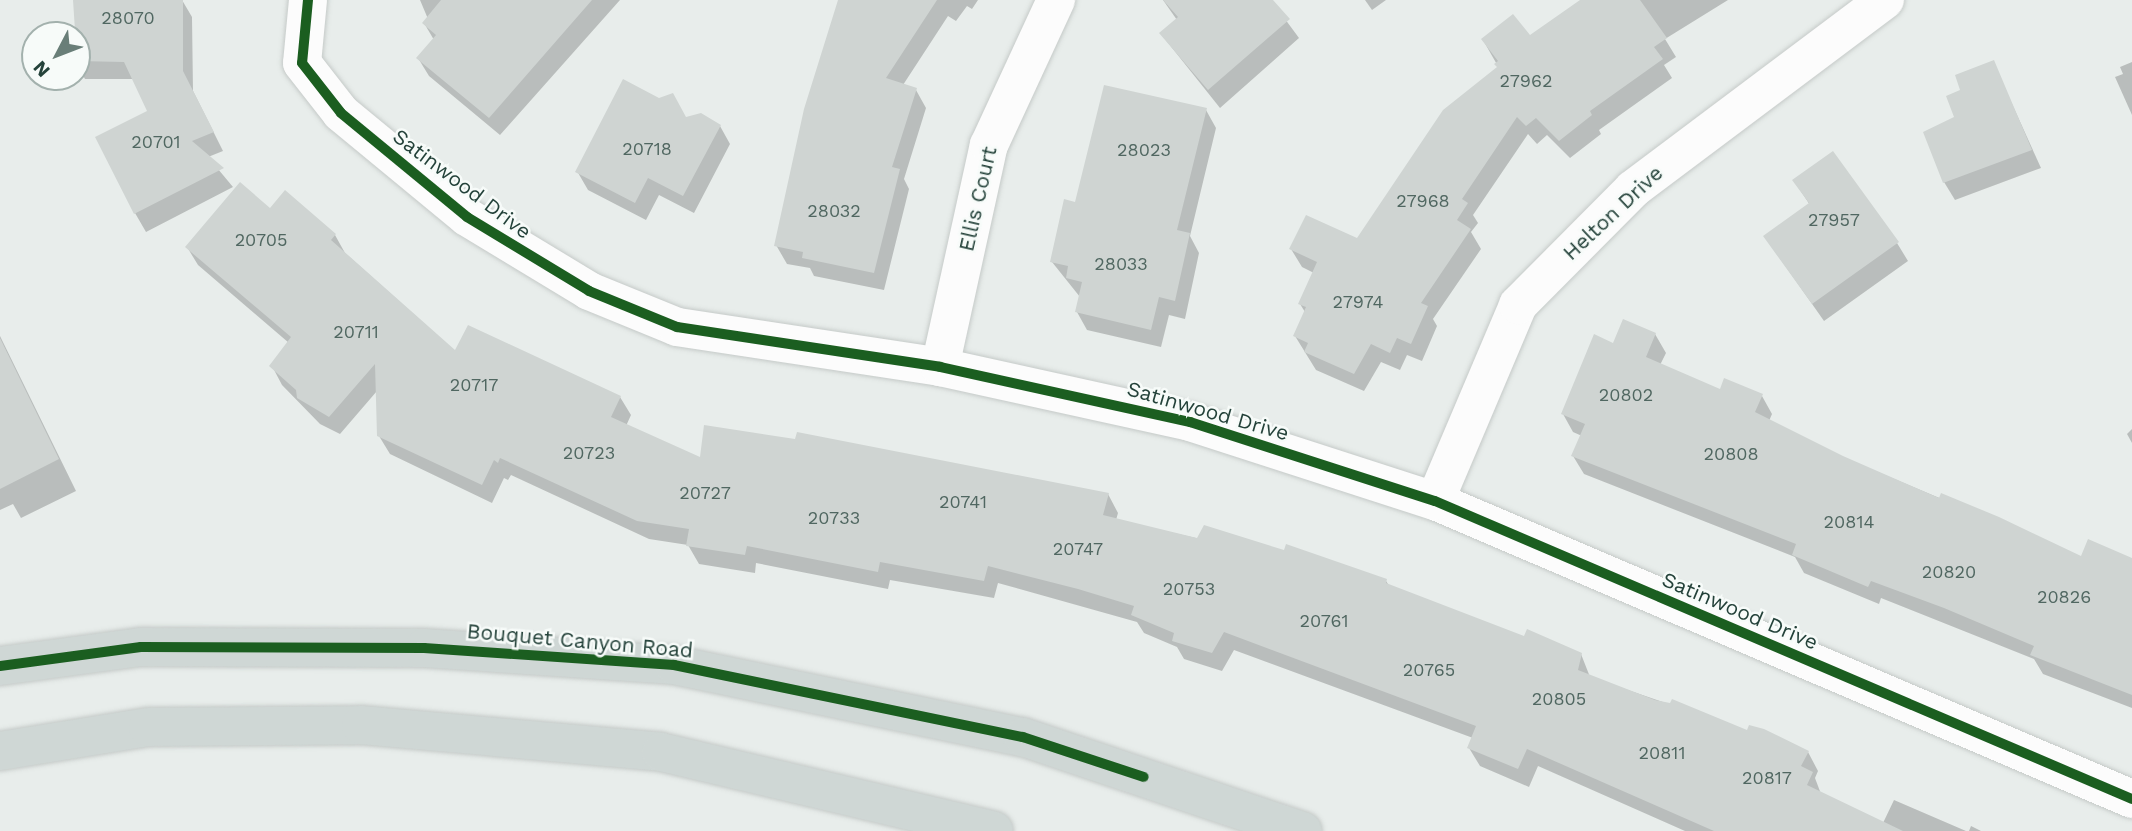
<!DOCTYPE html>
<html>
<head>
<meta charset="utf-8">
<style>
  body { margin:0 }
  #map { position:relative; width:2132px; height:831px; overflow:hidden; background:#e8edeb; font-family:"Work Sans",sans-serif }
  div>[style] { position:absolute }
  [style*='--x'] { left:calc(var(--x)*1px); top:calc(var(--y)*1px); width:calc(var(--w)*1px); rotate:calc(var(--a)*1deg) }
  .shadow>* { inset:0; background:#0003 }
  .building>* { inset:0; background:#cfd4d2 }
  .roads { filter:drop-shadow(0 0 2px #c5cac8) drop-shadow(0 0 2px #c5cac8) }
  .minor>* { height:38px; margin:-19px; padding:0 19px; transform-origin:19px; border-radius:19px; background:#fcfcfc }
  .major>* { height:38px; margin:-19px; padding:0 19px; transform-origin:19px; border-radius:19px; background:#cfd7d5 }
  .cycleway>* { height:10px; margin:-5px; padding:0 5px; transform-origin:5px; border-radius:5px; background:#1b5e20 }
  span { translate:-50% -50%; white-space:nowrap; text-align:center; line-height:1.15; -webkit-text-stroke:5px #f7fbf9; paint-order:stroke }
  .number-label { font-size:18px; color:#506761 }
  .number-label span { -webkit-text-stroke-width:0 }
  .street-label { font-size:21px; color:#24423a }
  .north { position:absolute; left:21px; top:21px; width:70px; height:70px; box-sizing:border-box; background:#f7fbf9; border:2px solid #a3b1ad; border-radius:50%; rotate:228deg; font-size:19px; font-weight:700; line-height:28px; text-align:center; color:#24423a }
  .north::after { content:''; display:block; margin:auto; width:24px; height:32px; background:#697e78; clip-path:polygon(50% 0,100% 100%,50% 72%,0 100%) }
</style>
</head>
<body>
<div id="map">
  <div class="shadow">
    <i style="clip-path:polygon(75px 0,182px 0,192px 17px,193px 91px,223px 151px,208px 157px,233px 187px,146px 232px,135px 213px,150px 111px,134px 79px,85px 79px,77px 65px)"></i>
    <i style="clip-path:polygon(420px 0,620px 0,500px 135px,429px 76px,418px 58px,434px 40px,424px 23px,428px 19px)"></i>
    <i style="clip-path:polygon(840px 0,978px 0,972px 9px,967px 6px,956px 21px,948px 16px,903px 85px,916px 90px,926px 108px,904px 179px,909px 189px,884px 290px,814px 276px,810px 268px,787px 264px,776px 245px)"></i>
    <i style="clip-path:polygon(1163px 0,1271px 0,1299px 38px,1220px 108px,1161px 34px,1177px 20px)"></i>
    <i style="clip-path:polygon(1365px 0,1386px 0,1372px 10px)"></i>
    <i style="clip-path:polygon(1583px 0,1728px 0,1665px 39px,1676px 57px,1664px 65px,1672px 78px,1599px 130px,1601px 134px,1570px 158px,1547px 135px,1537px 144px,1528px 134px,1473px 215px,1478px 223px,1471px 232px,1481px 249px,1433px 319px,1437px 326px,1422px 361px,1407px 355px,1400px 370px,1381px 362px,1364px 391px,1316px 370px,1295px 336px,1305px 312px,1300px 304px,1314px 273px,1302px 267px,1291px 249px,1357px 240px,1499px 68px,1483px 40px,1529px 38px)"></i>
    <i style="clip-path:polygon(1993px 62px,2041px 168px,1955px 200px,1944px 182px,1963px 91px)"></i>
    <i style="clip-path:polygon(2132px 62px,2132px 115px,2115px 77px,2123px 74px,2120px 67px)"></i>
    <i style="clip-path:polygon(1206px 110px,1216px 128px,1190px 236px,1199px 253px,1185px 319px,1169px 315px,1161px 347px,1087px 330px,1077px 312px,1080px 297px,1052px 262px,1077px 204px)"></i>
    <i style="clip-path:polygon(686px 119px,720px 126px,730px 144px,694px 213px,659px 195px,646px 220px,588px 190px,577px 171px)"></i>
    <i style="clip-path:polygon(1794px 181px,1897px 243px,1908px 261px,1824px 321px,1765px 237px,1810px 205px)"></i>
    <i style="clip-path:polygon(270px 210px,335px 235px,345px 253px,456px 352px,620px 397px,631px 415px,626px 426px,701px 460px,1108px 494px,1118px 513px,1116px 520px,1386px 581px,1390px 587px,1525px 638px,1581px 654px,1590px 677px,1808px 752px,1818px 771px,1815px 778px,1821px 794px,1883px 823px,1894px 800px,1966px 831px,1685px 831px,1538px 766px,1529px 787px,1480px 766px,1469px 748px,1473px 738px,1234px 650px,1222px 671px,1184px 659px,1177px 647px,1144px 633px,1137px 622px,998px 583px,994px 598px,890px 580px,888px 589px,756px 563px,755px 573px,699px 564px,688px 545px,649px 539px,511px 475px,508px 480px,504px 478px,492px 503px,390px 454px,379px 436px,377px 391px,340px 434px,320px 424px,282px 385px,272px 366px,289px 343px,198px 265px,187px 247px)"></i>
    <i style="clip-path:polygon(1655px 334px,1666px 353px,1660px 365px,1721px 391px,1762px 396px,1772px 414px,1769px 421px,1842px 457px,2082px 558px,2132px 559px,2132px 708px,2043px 674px,2034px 659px,1881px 598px,1879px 604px,1804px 573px,1795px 557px,1584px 474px,1573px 456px,1582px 436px,1573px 432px,1563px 414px,1614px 345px)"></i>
    <i style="clip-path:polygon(0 336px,76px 491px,21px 518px,13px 504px,0 510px)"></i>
    <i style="clip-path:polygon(2132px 429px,2132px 443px,2127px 434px)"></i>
    <i style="clip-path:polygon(1971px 826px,1981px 831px,1969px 831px)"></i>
  </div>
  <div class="building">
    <i style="clip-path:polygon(73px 0,183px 0,183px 71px,214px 132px,192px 141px,224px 168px,134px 214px,95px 137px,147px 111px,124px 62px,77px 61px)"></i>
    <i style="clip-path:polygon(441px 0,592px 0,489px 118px,416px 58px,436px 35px,422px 23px)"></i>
    <i style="clip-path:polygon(838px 0,937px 0,886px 78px,917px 88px,892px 167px,900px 169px,874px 273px,802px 258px,803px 252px,774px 246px,804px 109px)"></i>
    <i style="clip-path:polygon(1163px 0,1273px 0,1290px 19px,1208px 90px,1159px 33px,1178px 17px)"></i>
    <i style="clip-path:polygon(1580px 0,1640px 0,1667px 38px,1654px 47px,1663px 59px,1590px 111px,1592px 115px,1559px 141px,1536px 118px,1526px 126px,1517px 117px,1462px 199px,1468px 203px,1457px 220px,1471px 229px,1421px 303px,1428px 306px,1411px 344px,1397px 338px,1390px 353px,1371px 344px,1354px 374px,1304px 352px,1308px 343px,1293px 336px,1306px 307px,1298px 304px,1317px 262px,1289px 249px,1306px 215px,1357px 238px,1443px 110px,1497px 67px,1494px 64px,1498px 61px,1481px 39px,1513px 14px,1530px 35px)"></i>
    <i style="clip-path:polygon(1994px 60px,2032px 150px,1943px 183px,1923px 132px,1954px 117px,1946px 96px,1960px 90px,1955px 75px)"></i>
    <i style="clip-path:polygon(623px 79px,659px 98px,673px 93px,686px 117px,701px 113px,721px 125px,683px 196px,648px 178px,635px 203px,575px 172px)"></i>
    <i style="clip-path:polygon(1104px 85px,1207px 108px,1177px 230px,1190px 233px,1175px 301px,1159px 297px,1151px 330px,1075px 312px,1082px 282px,1066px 278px,1068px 266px,1050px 262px,1064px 199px,1075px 202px)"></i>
    <i style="clip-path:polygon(1833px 151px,1899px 242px,1812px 304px,1763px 236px,1809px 203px,1792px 180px)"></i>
    <i style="clip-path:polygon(240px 182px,270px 208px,285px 190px,336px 234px,331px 240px,455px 350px,468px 325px,621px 396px,611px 417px,700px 457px,704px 425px,795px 439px,797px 432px,1109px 493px,1103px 515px,1197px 538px,1204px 525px,1284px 550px,1286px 544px,1387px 579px,1386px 583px,1524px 636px,1527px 629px,1582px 653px,1578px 670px,1655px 700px,1670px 703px,1672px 699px,1747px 730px,1749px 725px,1764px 729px,1809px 751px,1801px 766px,1813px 772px,1807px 785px,1903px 831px,1714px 831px,1527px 749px,1518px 769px,1467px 748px,1476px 726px,1224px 632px,1212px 653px,1172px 641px,1174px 633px,1131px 615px,1134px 606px,1078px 589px,988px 566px,984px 581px,880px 562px,878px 572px,747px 546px,745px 555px,686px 546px,689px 529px,637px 521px,500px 458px,498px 463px,494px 460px,482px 485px,377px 436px,375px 364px,329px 417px,297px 398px,296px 390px,269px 366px,291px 337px,185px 247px)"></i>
    <i style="clip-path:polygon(1623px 319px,1656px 333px,1646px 357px,1720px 389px,1724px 378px,1763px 394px,1755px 412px,1843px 456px,1939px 498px,1941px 493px,1999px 517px,2081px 556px,2088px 539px,2132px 558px,2132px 695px,2030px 655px,2034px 646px,1944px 608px,1871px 581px,1868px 587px,1792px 555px,1796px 544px,1571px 456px,1585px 424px,1561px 414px,1594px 334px,1613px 343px)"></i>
    <i style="clip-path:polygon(0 338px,59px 459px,0 489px)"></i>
  </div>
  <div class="roads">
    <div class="minor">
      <i style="--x:308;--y:0;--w:63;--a:95.4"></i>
      <i style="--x:302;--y:63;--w:63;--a:52"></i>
      <i style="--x:341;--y:113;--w:163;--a:39.5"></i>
      <i style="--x:467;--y:217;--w:143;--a:31.2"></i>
      <i style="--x:589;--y:291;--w:95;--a:22.2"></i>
      <i style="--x:677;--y:327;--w:266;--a:8.6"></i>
      <i style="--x:940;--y:367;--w:256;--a:12.4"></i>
      <i style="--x:1190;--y:422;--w:257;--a:17.9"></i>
      <i style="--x:1435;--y:501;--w:758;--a:23.15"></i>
      <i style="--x:940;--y:367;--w:227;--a:-77.6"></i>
      <i style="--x:989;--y:145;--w:160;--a:-65.2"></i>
      <i style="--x:1435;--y:501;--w:213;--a:-67"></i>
      <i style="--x:1518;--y:305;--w:163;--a:-45.2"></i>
      <i style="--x:1633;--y:189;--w:315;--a:-36.9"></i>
    </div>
    <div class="major">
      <i style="--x:0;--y:666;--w:142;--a:-7.7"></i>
      <i style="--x:141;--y:647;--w:283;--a:0.2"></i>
      <i style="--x:424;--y:648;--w:251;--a:3.9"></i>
      <i style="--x:674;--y:665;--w:356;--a:11.7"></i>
      <i style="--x:1023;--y:737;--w:295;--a:18.6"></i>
      <i style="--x:0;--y:751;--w:150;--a:-9.2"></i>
      <i style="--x:148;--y:727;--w:213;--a:-0.5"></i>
      <i style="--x:361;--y:725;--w:301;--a:5.1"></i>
      <i style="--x:661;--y:752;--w:342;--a:13.3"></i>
    </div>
  </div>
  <div class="cycleway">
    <i style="--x:308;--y:0;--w:63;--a:95.4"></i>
    <i style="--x:302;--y:63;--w:63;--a:52"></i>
    <i style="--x:341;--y:113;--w:163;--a:39.5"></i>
    <i style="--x:467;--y:217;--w:143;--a:31.2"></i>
    <i style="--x:589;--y:291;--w:95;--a:22.2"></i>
    <i style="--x:677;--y:327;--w:266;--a:8.6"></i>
    <i style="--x:940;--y:367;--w:256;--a:12.4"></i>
    <i style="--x:1190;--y:422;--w:257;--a:17.9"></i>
    <i style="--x:1435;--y:501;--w:758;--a:23.15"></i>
    <i style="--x:0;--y:666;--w:142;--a:-7.7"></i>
    <i style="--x:141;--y:647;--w:283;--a:0.2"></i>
    <i style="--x:424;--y:648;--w:251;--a:3.9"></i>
    <i style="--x:674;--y:665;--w:356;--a:11.7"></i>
    <i style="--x:1023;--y:737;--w:127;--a:18.3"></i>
  </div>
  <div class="number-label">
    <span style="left:128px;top:18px">28070</span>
    <span style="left:1526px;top:81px">27962</span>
    <span style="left:156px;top:142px">20701</span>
    <span style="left:647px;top:149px">20718</span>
    <span style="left:1144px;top:150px">28023</span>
    <span style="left:1423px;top:201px">27968</span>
    <span style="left:834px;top:211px">28032</span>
    <span style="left:1834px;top:220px">27957</span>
    <span style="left:261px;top:240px">20705</span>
    <span style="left:1121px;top:264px">28033</span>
    <span style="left:1358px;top:302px">27974</span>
    <span style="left:356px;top:332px">20711</span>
    <span style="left:474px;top:385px">20717</span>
    <span style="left:1626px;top:395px">20802</span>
    <span style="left:589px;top:453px">20723</span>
    <span style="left:1731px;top:454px">20808</span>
    <span style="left:705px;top:493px">20727</span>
    <span style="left:963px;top:502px">20741</span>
    <span style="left:834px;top:518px">20733</span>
    <span style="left:1849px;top:522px">20814</span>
    <span style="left:1078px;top:549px">20747</span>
    <span style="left:1949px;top:572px">20820</span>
    <span style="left:1189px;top:589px">20753</span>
    <span style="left:2064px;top:597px">20826</span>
    <span style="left:1324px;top:621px">20761</span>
    <span style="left:1429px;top:670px">20765</span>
    <span style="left:1559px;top:699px">20805</span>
    <span style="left:1662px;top:753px">20811</span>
    <span style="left:1767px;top:778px">20817</span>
  </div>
  <div class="street-label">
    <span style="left:462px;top:184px;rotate:37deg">Satinwood Drive</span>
    <span style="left:978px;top:199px;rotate:-77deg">Ellis Court</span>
    <span style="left:1613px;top:213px;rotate:-43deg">Helton Drive</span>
    <span style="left:1208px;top:411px;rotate:16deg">Satinwood Drive</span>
    <span style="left:1740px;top:611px;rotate:23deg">Satinwood Drive</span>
    <span style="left:580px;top:641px;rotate:5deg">Bouquet Canyon Road</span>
  </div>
  <div class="north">N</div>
</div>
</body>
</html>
